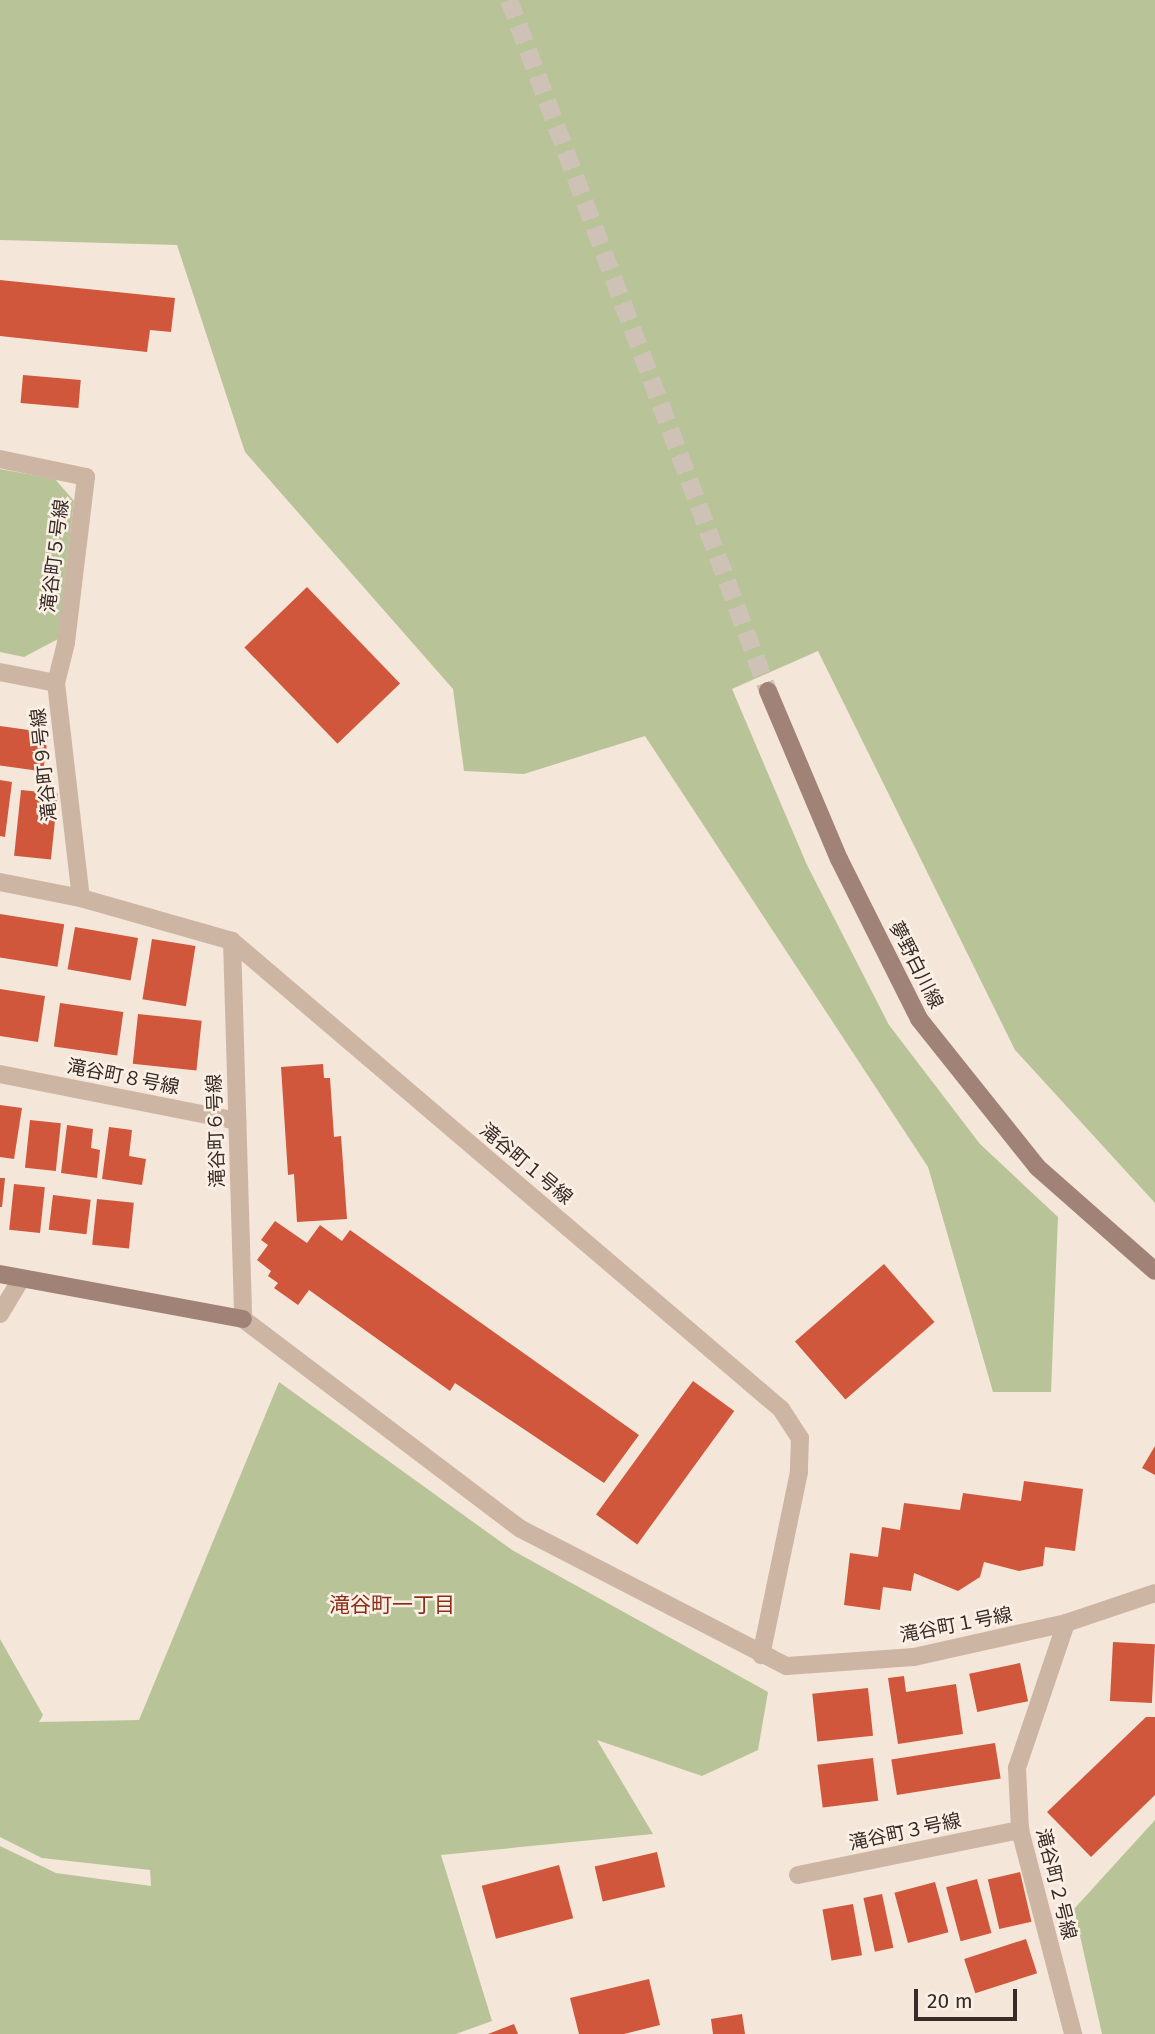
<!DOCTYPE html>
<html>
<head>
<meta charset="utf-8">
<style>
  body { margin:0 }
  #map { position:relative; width:1155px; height:2034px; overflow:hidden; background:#f4e6d9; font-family:"Fira Sans","Noto Sans JP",sans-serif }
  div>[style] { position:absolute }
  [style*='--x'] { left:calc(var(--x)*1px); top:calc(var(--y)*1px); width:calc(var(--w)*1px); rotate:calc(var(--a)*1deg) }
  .green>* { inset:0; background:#b8c498 }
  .building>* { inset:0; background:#d0573b; transform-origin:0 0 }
  .secondary-tunnel>* { height:18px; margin-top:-9px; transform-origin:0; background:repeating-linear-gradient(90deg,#cec1b5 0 18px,transparent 0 27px) }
  .street>* { height:18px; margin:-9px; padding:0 9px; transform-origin:9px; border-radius:9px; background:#cdb5a4 }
  .secondary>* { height:18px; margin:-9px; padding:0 9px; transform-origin:9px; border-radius:9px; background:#a08376 }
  span { translate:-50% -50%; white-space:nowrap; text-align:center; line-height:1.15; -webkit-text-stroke:5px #fbf0e6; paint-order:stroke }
  .street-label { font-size:19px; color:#382b27 }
  .neighbourhood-label { font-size:21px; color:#8d2e19 }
  .scale { position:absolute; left:914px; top:1989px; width:103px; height:32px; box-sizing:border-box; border:4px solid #382b27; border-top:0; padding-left:9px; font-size:21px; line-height:24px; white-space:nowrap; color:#382b27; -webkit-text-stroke:5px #fbf0e6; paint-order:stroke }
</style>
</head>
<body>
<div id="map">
  <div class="green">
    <i style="clip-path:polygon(0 0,1155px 0,1155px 1203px,1015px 1050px,818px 651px,732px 689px,807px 865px,889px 1025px,980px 1144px,1058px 1217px,1051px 1392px,993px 1392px,928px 1167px,645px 736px,524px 774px,464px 771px,453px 689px,245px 452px,177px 245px,0 240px)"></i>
    <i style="clip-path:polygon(0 469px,55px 479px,74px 501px,58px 639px,24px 657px,0 652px)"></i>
    <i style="clip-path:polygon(279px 1382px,512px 1550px,768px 1692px,758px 1750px,702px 1776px,597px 1740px,653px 1834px,441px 1855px,492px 2021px,456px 2034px,0 2034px,0 1846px,56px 1873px,151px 1886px,150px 1870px,42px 1858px,0 1837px,0 1639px,43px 1715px,39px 1722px,139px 1720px)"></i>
    <i style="clip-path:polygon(1155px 1820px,1155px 2034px,1102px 2034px,1074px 1909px)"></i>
  </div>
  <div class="building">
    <i style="clip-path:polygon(0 280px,175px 298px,171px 332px,150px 330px,147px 352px,0 336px)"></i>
    <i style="left:23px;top:375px;width:58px;height:28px;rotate:5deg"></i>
    <i style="left:307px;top:587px;width:134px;height:87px;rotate:46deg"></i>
    <i style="left:0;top:726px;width:49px;height:39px;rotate:8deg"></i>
    <i style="clip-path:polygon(0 780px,12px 782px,5px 837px,0 836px)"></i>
    <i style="left:21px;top:790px;width:37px;height:66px;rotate:6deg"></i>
    <i style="left:0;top:914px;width:65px;height:43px;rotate:9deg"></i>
    <i style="left:75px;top:927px;width:64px;height:43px;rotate:10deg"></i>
    <i style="left:152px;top:939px;width:44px;height:61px;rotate:9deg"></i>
    <i style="clip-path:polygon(0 989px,45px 996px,38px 1042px,0 1036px)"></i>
    <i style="left:60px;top:1003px;width:64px;height:44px;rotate:8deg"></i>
    <i style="left:138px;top:1014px;width:64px;height:50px;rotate:6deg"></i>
    <i style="clip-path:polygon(323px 1064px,324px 1078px,330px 1078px,334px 1137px,341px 1136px,347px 1219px,297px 1222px,294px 1174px,288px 1175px,281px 1067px)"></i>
    <i style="clip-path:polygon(0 1105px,22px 1108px,14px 1159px,0 1157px)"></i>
    <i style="left:30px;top:1120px;width:31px;height:48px;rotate:6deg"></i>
    <i style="clip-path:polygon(67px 1125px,93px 1129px,91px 1148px,100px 1150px,97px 1178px,61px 1173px)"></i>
    <i style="clip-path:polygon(109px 1127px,132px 1130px,129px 1156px,146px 1159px,142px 1185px,102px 1179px)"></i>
    <i style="clip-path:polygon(0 1178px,5px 1178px,2px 1207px,0 1207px)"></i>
    <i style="left:14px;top:1184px;width:31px;height:46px;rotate:6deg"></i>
    <i style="left:53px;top:1195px;width:38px;height:35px;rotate:7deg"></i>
    <i style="left:97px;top:1199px;width:37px;height:46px;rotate:6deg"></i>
    <i style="clip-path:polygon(275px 1221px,307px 1243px,320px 1225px,342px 1241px,350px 1230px,639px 1435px,604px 1483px,455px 1383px,450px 1391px,309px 1290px,298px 1305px,274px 1288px,278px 1283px,268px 1276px,271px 1271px,257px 1260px,268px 1245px,261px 1240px)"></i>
    <i style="left:884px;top:1264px;width:77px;height:118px;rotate:49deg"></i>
    <i style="left:693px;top:1381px;width:51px;height:165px;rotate:36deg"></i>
    <i style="clip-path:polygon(1155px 1446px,1155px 1475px,1142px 1468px)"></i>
    <i style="clip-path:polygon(1024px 1481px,1083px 1489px,1075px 1551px,1045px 1547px,1043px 1566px,1019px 1571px,984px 1562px,980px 1577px,958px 1591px,914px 1573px,911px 1591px,883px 1587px,880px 1610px,844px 1605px,850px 1553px,878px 1557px,882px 1527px,900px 1530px,904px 1503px,960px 1510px,963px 1493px,1021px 1501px)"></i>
    <i style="left:1113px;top:1642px;width:42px;height:59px;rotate:3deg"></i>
    <i style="left:1020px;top:1663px;width:39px;height:52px;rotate:78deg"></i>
    <i style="clip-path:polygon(904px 1676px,906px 1692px,956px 1684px,963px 1734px,898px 1744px,888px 1678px)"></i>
    <i style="left:868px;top:1688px;width:48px;height:56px;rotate:84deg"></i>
    <i style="clip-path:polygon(1146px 1717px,1155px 1717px,1155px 1795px,1091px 1857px,1047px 1812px)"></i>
    <i style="left:995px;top:1743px;width:36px;height:105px;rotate:81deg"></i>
    <i style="left:873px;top:1758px;width:43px;height:56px;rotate:83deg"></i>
    <i style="left:657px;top:1852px;width:36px;height:64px;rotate:77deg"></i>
    <i style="left:559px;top:1865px;width:55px;height:80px;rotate:75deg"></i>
    <i style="left:1020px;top:1872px;width:51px;height:33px;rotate:77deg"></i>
    <i style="left:977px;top:1879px;width:56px;height:32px;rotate:75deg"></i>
    <i style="left:935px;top:1882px;width:52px;height:42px;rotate:75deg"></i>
    <i style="left:882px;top:1894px;width:55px;height:19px;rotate:78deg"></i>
    <i style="left:853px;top:1904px;width:52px;height:31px;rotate:80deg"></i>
    <i style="left:1026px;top:1939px;width:36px;height:65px;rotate:72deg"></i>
    <i style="clip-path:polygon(649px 1979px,660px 2025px,624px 2034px,579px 2034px,570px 1998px)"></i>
    <i style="clip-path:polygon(742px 2014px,745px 2034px,713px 2034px,711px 2019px)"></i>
    <i style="clip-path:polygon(514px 2024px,518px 2034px,488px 2034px)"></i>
  </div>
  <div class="secondary-tunnel">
    <i style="--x:509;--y:0;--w:738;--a:69.45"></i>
  </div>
  <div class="street">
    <i style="--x:0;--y:459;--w:88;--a:11.8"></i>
    <i style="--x:86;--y:477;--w:167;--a:96.9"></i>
    <i style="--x:66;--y:643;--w:41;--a:104"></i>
    <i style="--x:0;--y:672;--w:57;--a:11.1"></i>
    <i style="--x:56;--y:683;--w:216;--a:83.4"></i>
    <i style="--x:0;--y:882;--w:83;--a:11.2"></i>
    <i style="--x:81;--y:898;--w:157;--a:15.9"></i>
    <i style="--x:232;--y:941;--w:721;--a:40.45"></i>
    <i style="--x:781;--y:1409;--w:35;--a:57"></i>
    <i style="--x:800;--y:1438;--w:34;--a:92"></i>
    <i style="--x:799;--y:1472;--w:187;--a:101.7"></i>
    <i style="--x:232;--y:941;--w:378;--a:88.3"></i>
    <i style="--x:243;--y:1319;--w:348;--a:37.1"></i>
    <i style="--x:521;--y:1529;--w:299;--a:27.3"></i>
    <i style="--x:787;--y:1666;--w:127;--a:-4.1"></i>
    <i style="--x:914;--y:1657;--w:156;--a:-12.6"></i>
    <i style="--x:1066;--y:1623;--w:94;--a:-18.6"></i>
    <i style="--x:0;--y:1074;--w:242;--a:11.2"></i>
    <i style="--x:0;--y:1314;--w:41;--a:-59"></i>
    <i style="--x:1066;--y:1623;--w:153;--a:108.7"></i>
    <i style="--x:1017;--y:1768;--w:62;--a:87.2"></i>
    <i style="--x:1020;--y:1830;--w:211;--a:75.4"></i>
    <i style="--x:798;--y:1875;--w:227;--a:-11.5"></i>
  </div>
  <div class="secondary">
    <i style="--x:768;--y:691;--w:182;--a:67.1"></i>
    <i style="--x:839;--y:859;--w:179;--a:63.4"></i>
    <i style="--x:919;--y:1019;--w:189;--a:51.4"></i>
    <i style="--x:1037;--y:1167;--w:157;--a:41.4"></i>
    <i style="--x:0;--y:1274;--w:247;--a:10.5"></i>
  </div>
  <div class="street-label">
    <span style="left:55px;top:556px;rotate:-83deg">滝谷町５号線</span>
    <span style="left:44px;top:765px;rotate:-96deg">滝谷町９号線</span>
    <span style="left:916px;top:965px;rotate:63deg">夢野白川線</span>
    <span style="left:123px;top:1077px;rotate:11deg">滝谷町８号線</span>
    <span style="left:216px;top:1131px;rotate:-92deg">滝谷町６号線</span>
    <span style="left:526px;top:1164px;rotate:40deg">滝谷町１号線</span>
    <span style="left:956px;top:1625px;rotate:-11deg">滝谷町１号線</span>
    <span style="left:905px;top:1832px;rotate:-12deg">滝谷町３号線</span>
    <span style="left:1056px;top:1884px;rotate:76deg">滝谷町２号線</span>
  </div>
  <div class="neighbourhood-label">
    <span style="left:392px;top:1605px">滝谷町一丁目</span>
  </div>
  <div class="scale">20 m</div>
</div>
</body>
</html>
